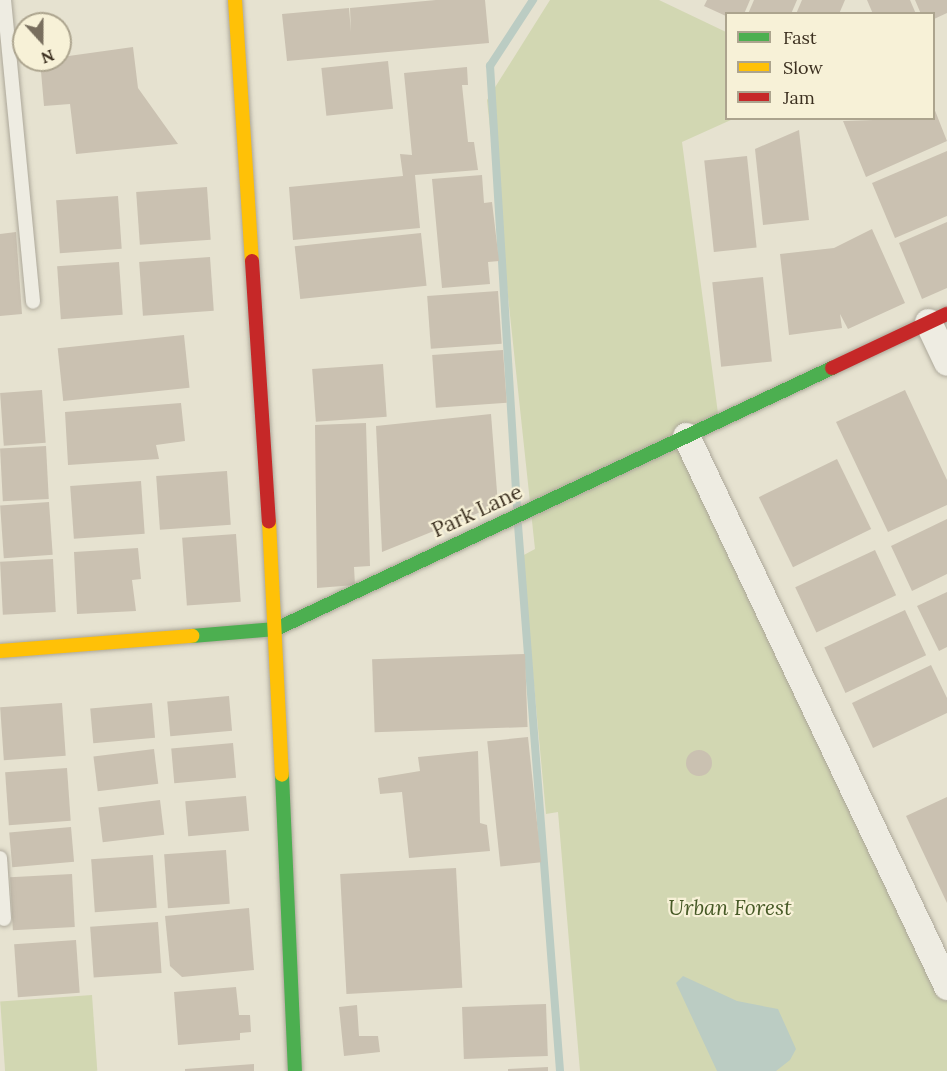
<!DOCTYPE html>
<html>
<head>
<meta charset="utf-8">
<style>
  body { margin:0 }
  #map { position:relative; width:947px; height:1071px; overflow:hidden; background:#e6e2d0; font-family:Lora,serif }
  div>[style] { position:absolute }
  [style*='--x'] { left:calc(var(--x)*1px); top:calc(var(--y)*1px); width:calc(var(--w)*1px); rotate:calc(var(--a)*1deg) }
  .green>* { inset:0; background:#d2d7b2; transform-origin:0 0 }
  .water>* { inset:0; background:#bbccc3 }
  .stream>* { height:8px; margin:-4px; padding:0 4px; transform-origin:4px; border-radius:4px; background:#bbccc3 }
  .building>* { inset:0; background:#cac1b1; transform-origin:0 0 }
  .round { border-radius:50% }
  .roads { filter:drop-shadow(0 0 2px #aca799) drop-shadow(0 0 2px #aca799) }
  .lane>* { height:14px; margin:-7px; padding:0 7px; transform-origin:7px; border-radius:7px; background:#eeece2 }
  .street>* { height:27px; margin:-13.5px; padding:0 13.5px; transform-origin:13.5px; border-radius:13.5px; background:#eeece2 }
  .fast>* { height:14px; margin:-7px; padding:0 7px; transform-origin:7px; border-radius:7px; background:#4caf50 }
  .slow>* { height:14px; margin:-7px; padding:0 7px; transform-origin:7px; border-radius:7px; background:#ffc107 }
  .jam>* { height:14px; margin:-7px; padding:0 7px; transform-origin:7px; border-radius:7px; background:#c62828 }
  span { translate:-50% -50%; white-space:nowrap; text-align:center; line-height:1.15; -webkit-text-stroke:4.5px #f7f1d7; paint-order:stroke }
  .street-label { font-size:21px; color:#3c3020 }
  .park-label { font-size:21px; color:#465926; font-style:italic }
  .legend { position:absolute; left:725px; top:12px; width:210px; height:108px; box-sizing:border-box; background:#f7f1d7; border:2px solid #aca48e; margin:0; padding:8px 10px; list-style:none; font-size:18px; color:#3c3020 }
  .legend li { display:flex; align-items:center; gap:12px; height:30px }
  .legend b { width:30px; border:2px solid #aca48e }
  .north { position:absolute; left:12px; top:12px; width:60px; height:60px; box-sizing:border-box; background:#f7f1d7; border:2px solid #aca48e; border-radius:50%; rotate:159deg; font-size:16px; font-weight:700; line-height:24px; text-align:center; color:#3c3020 }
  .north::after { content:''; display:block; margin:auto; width:21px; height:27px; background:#786e5e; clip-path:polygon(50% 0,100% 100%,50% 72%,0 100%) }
</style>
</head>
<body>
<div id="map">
  <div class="green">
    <i style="clip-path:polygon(550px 0,659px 0,726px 32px,726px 118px,733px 119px,682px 142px,719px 421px,686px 436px,947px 986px,947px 1071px,580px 1071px,558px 812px,546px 814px,522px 556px,535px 549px,487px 100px)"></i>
    <i style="left:92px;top:995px;width:76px;height:92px;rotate:86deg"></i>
  </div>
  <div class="water">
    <i style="clip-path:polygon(683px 976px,737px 1001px,778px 1009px,796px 1049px,790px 1060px,776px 1071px,717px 1071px,676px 983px)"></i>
  </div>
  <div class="stream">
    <i style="--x:517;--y:507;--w:442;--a:-93.5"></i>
    <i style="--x:490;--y:66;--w:79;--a:-56.9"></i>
    <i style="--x:518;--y:525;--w:548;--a:85.6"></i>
  </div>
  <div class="building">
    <i style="clip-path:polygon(436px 0,485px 0,489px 43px,287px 61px,282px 14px,349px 8px,351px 32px,350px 8px)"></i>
    <i style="clip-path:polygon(707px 0,750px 0,744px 14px,726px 16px,704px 6px)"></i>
    <i style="clip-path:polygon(754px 0,797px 0,791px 14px,748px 14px)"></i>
    <i style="clip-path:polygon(802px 0,845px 0,839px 14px,796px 14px)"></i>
    <i style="clip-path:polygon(867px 0,910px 0,916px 14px,873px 14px)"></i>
    <i style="clip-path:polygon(915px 0,947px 0,947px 13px,934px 19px,934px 14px,921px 14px)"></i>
    <i style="clip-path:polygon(133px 47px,138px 88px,178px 144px,76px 154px,70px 104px,44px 106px,40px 60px)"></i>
    <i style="left:388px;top:61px;width:48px;height:67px;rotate:84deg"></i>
    <i style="clip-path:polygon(467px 67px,468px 85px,462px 85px,468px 142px,474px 142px,478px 170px,415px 175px,420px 228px,293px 240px,289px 187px,403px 176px,400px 154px,412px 155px,404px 73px)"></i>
    <i style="clip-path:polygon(934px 108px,947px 141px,866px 177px,843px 121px,934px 118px)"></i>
    <i style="clip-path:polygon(799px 130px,809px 220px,763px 225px,755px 149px)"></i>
    <i style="clip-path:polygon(947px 151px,947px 216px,895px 238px,872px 183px)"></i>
    <i style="left:747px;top:156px;width:92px;height:43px;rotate:84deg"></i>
    <i style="clip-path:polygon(482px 175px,484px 203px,492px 202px,499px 261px,488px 262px,490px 284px,442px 288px,432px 179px)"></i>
    <i style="left:207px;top:187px;width:53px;height:71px;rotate:86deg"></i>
    <i style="left:118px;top:196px;width:53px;height:62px;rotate:86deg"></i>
    <i style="clip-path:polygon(947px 222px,947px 288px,922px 299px,899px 243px)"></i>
    <i style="clip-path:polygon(872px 229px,905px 303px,848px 329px,840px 314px,842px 328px,789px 335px,780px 254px,834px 248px)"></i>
    <i style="clip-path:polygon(16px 232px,22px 314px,0 316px,0 234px)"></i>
    <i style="left:421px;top:233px;width:53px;height:127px;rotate:84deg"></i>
    <i style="left:210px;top:257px;width:54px;height:71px;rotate:86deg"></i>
    <i style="left:119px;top:262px;width:53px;height:62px;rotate:86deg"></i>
    <i style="left:763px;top:277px;width:85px;height:51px;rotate:84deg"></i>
    <i style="left:498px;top:291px;width:53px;height:71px;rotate:86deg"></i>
    <i style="left:184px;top:335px;width:53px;height:127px;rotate:84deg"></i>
    <i style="left:503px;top:350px;width:53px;height:71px;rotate:86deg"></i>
    <i style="left:383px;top:364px;width:53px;height:71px;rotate:86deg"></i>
    <i style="left:42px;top:390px;width:53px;height:42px;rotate:86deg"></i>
    <i style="clip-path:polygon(905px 390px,947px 480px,947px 505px,888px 532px,836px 422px)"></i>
    <i style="clip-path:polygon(181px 403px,185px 441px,156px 445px,159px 459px,68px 465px,65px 412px)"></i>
    <i style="clip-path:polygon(491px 414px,498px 505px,382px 552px,376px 426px)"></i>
    <i style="clip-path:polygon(366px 423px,370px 566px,354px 567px,355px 585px,317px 588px,315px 425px)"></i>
    <i style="left:46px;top:446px;width:53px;height:46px;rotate:87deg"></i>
    <i style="left:837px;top:459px;width:78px;height:87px;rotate:64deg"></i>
    <i style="left:227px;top:471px;width:54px;height:71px;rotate:86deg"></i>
    <i style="left:141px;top:481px;width:53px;height:71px;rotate:86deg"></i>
    <i style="left:49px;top:502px;width:53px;height:49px;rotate:86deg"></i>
    <i style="clip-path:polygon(947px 519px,947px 574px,912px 591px,891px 546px)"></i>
    <i style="left:236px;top:534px;width:68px;height:54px;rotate:86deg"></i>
    <i style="clip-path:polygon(138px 548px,141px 579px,132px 580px,136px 611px,77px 614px,74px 552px)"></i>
    <i style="left:875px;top:550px;width:50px;height:88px;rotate:65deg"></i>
    <i style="left:53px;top:559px;width:53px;height:53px;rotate:87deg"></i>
    <i style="clip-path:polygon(947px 592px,947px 647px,939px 651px,917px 606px)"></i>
    <i style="left:905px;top:610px;width:50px;height:89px;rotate:65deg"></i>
    <i style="left:525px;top:654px;width:73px;height:153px;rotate:88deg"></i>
    <i style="clip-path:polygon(931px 665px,947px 698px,947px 713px,873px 748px,852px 703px)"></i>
    <i style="left:229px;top:696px;width:35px;height:62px;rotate:85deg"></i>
    <i style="left:62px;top:703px;width:53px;height:62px;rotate:86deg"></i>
    <i style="left:152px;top:703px;width:35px;height:62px;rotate:85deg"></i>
    <i style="left:528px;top:737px;width:126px;height:41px;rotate:84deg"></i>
    <i style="left:233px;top:743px;width:35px;height:62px;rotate:85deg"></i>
    <i style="left:154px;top:749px;width:35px;height:61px;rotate:83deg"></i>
    <i class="round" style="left:686px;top:750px;width:26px;height:26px"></i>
    <i style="clip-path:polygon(478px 751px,480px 823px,487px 825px,490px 851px,409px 858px,402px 792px,380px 794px,378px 778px,420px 771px,418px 757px)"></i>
    <i style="left:67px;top:768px;width:53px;height:62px;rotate:86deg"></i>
    <i style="left:246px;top:796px;width:35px;height:61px;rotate:85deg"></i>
    <i style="clip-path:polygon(947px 797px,947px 903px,906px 816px)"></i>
    <i style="left:160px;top:800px;width:35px;height:62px;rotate:83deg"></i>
    <i style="left:71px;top:827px;width:35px;height:62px;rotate:85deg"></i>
    <i style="left:226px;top:850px;width:54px;height:62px;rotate:86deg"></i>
    <i style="left:153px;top:855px;width:53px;height:62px;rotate:86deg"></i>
    <i style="left:456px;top:868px;width:120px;height:116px;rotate:87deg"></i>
    <i style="left:72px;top:874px;width:53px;height:62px;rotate:87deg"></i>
    <i style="clip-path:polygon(249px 908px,254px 970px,182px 977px,170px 966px,165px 916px)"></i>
    <i style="left:158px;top:922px;width:51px;height:68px;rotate:86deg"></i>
    <i style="left:76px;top:940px;width:53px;height:62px;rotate:86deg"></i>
    <i style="clip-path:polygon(236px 987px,239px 1015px,250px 1015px,251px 1032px,240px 1033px,240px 1040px,178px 1045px,174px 992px)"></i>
    <i style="left:546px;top:1004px;width:52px;height:84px;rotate:88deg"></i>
    <i style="clip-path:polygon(357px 1005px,359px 1036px,378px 1036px,380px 1052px,344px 1056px,339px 1007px)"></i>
    <i style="clip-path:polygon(254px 1064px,254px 1071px,185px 1071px,185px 1069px)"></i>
    <i style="clip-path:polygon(548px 1067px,548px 1071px,508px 1071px,508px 1069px)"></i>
  </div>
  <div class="roads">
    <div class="lane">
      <i style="--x:4;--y:0;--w:303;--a:84.5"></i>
      <i style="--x:0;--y:858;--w:61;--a:86.2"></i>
    </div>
    <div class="street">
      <i style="--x:928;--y:322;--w:44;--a:64.6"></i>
      <i style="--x:686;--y:436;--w:609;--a:64.61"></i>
    </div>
    <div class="fast">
      <i style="--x:192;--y:636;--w:84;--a:-4.8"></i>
      <i style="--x:276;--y:629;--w:614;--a:-25.15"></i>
      <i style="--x:282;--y:775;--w:296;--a:87.5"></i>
    </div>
    <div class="slow">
      <i style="--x:235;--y:0;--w:262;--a:86.3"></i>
      <i style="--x:269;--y:521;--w:254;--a:87.1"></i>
      <i style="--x:0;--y:651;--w:193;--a:-4.5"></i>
    </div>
    <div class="jam">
      <i style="--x:252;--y:261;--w:261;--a:86.3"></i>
      <i style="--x:832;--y:368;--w:127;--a:-25.2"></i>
    </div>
  </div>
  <div class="street-label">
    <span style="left:477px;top:511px;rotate:-25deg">Park Lane</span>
  </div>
  <div class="park-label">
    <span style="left:730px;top:908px">Urban Forest</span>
  </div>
  <ul class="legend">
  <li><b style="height:8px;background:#4caf50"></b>Fast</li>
  <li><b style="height:8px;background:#ffc107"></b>Slow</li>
  <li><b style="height:8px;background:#c62828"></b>Jam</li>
  </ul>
  <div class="north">N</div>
</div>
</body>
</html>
